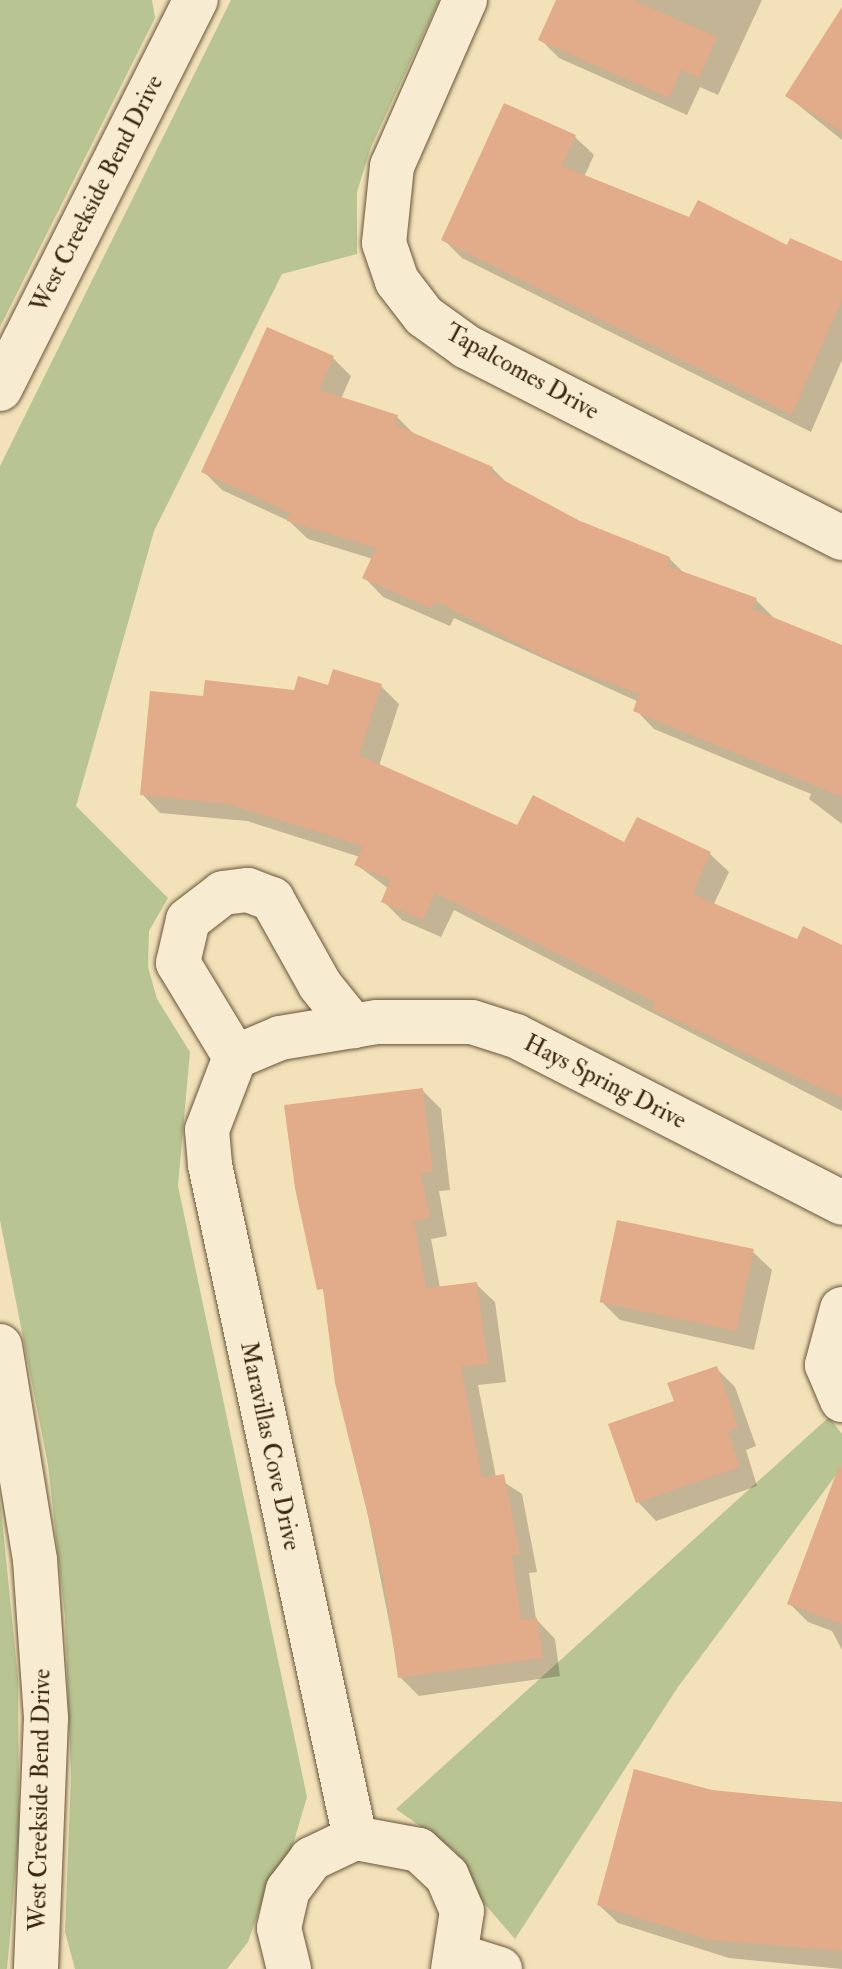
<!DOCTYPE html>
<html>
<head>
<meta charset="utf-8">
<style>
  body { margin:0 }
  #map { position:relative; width:842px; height:1969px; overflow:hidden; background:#f3e2b9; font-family:"IM FELL Double Pica",serif }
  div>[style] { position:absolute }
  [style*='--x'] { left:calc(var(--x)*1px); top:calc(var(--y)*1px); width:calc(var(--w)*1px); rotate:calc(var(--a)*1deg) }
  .green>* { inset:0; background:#b8c491 }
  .shadow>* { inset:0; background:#0003 }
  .building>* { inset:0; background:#e2ab89; transform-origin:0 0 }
  .roads { filter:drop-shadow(0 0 2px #69553a) drop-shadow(0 0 2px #69553a) }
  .street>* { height:44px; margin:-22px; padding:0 22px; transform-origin:22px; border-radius:22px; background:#f7ecd2 }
  .secondary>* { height:44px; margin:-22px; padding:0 22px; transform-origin:22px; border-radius:22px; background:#f7ecd2 }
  span { translate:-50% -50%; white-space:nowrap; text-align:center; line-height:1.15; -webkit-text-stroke:8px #f7ecd2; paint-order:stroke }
  .street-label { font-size:24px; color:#3b260f }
</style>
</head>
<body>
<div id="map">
  <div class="green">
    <i style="clip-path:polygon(0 0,152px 0,155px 18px,0 327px)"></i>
    <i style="clip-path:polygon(231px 0,439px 0,371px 147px,357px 192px,357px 254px,282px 274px,154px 531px,76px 806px,168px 898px,149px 931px,148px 967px,157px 999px,190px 1052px,178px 1186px,307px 1797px,289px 1858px,272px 1874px,248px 1942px,227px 1969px,75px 1969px,65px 1932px,71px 1775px,65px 1617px,48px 1465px,0 1220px,0 466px)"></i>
    <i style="clip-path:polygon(829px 1417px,842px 1434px,842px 1467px,678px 1687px,515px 1939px,483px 1902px,455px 1851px,396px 1809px)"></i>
    <i style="clip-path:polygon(0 1499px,18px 1678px,19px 1832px,7px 1969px,0 1969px)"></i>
  </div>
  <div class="shadow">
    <i style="clip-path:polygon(558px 0,762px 0,718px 95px,700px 87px,687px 115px,559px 58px,540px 39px)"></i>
    <i style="clip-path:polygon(842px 11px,842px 140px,787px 96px)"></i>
    <i style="clip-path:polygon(575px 137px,594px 155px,584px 177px,690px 220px,842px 263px,842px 360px,811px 432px,462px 258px,443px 239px)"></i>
    <i style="clip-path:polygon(333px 358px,351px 376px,341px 399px,397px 417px,416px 436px,492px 468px,510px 486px,579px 523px,669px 558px,685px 574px,756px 600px,774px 618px,842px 647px,842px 824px,809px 799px,811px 794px,654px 729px,636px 710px,639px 702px,454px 618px,450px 626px,383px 597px,365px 578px,373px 559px,308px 539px,289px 521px,222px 490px,204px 472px)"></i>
    <i style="clip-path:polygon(381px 686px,399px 704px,379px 766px,518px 828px,710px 854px,729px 872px,713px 906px,798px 942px,842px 947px,842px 1111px,454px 910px,441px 937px,402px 920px,383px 901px,389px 889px,357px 865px,360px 857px,247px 821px,160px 813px,142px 794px,205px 698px)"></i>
    <i style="clip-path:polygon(422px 1090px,441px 1109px,450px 1190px,439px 1191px,447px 1236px,431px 1239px,440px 1288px,476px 1284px,495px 1302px,506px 1382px,478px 1385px,496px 1477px,522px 1494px,537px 1572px,529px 1573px,536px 1619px,555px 1639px,560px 1676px,419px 1696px,400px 1677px,287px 1106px)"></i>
    <i style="clip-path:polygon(753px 1252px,772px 1270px,754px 1350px,620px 1320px,601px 1301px)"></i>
    <i style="clip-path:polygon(716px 1368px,735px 1387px,756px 1446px,746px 1450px,757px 1486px,656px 1521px,638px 1502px)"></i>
    <i style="clip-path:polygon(842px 1518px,842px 1650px,832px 1631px,808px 1622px,789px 1603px)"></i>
    <i style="clip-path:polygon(711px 1792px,842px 1802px,842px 1969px,729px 1958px,618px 1923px,599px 1905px)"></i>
  </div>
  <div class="building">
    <i style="clip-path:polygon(556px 0,633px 0,717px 37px,699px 78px,681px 70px,669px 98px,538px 40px)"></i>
    <i style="clip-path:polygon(842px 7px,842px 132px,785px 96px)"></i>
    <i style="clip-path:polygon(504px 103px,576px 135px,562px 166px,689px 217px,698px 200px,787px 245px,790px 238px,842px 261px,842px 299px,792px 415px,441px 240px)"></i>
    <i style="clip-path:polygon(267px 327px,334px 356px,319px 390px,398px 415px,395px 425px,493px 467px,490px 473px,580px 521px,670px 557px,667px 566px,757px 598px,752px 609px,842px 645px,842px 797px,633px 711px,639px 694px,549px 659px,435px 601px,432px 609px,362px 578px,376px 548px,287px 521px,290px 513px,201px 472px)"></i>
    <i style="clip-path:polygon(333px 669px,382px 684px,359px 755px,517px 825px,533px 795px,624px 842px,637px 817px,711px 852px,692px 894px,797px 939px,803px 926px,842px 945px,842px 1098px,652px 1009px,655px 1002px,435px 893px,423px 920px,381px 902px,390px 880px,354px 865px,363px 846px,227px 804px,140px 795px,150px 691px,203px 696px,205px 680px,294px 690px,298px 676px,328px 685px)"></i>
    <i style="clip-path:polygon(423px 1088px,433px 1172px,421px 1173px,430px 1218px,414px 1221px,426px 1288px,477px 1282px,488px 1364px,461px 1367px,482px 1478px,504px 1474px,520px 1554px,512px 1555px,521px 1620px,537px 1618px,543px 1658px,398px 1678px,384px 1580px,335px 1383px,323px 1289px,317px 1290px,295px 1188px,284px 1105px)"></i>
    <i style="left:617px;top:1220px;width:140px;height:84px;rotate:12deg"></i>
    <i style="clip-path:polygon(717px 1366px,738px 1427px,728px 1432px,740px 1467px,636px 1503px,608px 1424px,674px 1401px,667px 1383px)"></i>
    <i style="clip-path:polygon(839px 1466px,842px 1467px,842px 1624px,787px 1604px)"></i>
    <i style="clip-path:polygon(634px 1769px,712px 1790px,842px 1803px,842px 1951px,709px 1940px,597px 1905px)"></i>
  </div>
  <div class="roads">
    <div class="street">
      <i style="--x:465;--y:0;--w:181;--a:113.7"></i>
      <i style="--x:392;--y:166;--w:77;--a:95.9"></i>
      <i style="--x:384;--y:243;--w:40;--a:71.1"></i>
      <i style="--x:397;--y:281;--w:44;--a:52.4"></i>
      <i style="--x:424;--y:316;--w:53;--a:35.8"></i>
      <i style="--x:467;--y:347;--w:421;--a:27"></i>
      <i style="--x:235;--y:1057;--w:78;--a:111"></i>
      <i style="--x:207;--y:1130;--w:35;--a:85"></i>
      <i style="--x:210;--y:1165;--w:688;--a:77.84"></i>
      <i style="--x:235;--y:1057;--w:49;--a:-22.9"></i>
      <i style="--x:280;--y:1038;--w:98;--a:-9.4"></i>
      <i style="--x:377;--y:1022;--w:95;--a:0"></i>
      <i style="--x:472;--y:1022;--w:46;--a:17.7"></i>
      <i style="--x:516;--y:1036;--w:366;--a:27.1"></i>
      <i style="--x:235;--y:1057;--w:110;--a:-121.2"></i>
      <i style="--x:178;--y:963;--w:44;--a:-76.9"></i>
      <i style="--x:188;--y:920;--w:44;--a:-37.6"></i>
      <i style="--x:223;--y:893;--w:25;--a:-7"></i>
      <i style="--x:248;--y:890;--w:26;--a:21"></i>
      <i style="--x:272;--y:899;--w:98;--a:60.8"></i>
      <i style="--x:320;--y:985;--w:53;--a:51.2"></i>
      <i style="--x:842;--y:1309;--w:58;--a:105"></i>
      <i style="--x:827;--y:1365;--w:38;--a:67"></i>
      <i style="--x:459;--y:1956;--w:43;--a:17.6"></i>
      <i style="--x:289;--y:1969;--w:42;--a:-103.7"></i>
      <i style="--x:279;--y:1928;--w:39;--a:-77"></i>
      <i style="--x:288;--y:1890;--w:39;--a:-53"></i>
      <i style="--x:311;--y:1859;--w:49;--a:-25.5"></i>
      <i style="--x:355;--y:1838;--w:65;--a:10.6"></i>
      <i style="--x:419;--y:1850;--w:38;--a:43"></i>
      <i style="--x:447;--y:1876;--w:38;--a:67"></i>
      <i style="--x:462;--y:1911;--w:59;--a:98.8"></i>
    </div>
    <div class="secondary">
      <i style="--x:0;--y:389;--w:436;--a:-63.3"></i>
      <i style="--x:0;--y:1346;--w:217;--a:80.7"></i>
      <i style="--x:35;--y:1560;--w:158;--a:86"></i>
      <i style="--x:46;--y:1718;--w:251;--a:92.3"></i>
    </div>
  </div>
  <div class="street-label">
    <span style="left:97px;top:194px;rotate:-63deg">West Creekside Bend Drive</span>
    <span style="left:522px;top:372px;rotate:29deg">Tapalcomes Drive</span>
    <span style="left:605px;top:1082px;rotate:27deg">Hays Spring Drive</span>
    <span style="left:270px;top:1446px;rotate:78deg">Maravillas Cove Drive</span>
    <span style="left:40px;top:1800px;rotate:-89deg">West Creekside Bend Drive</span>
  </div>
</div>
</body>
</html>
